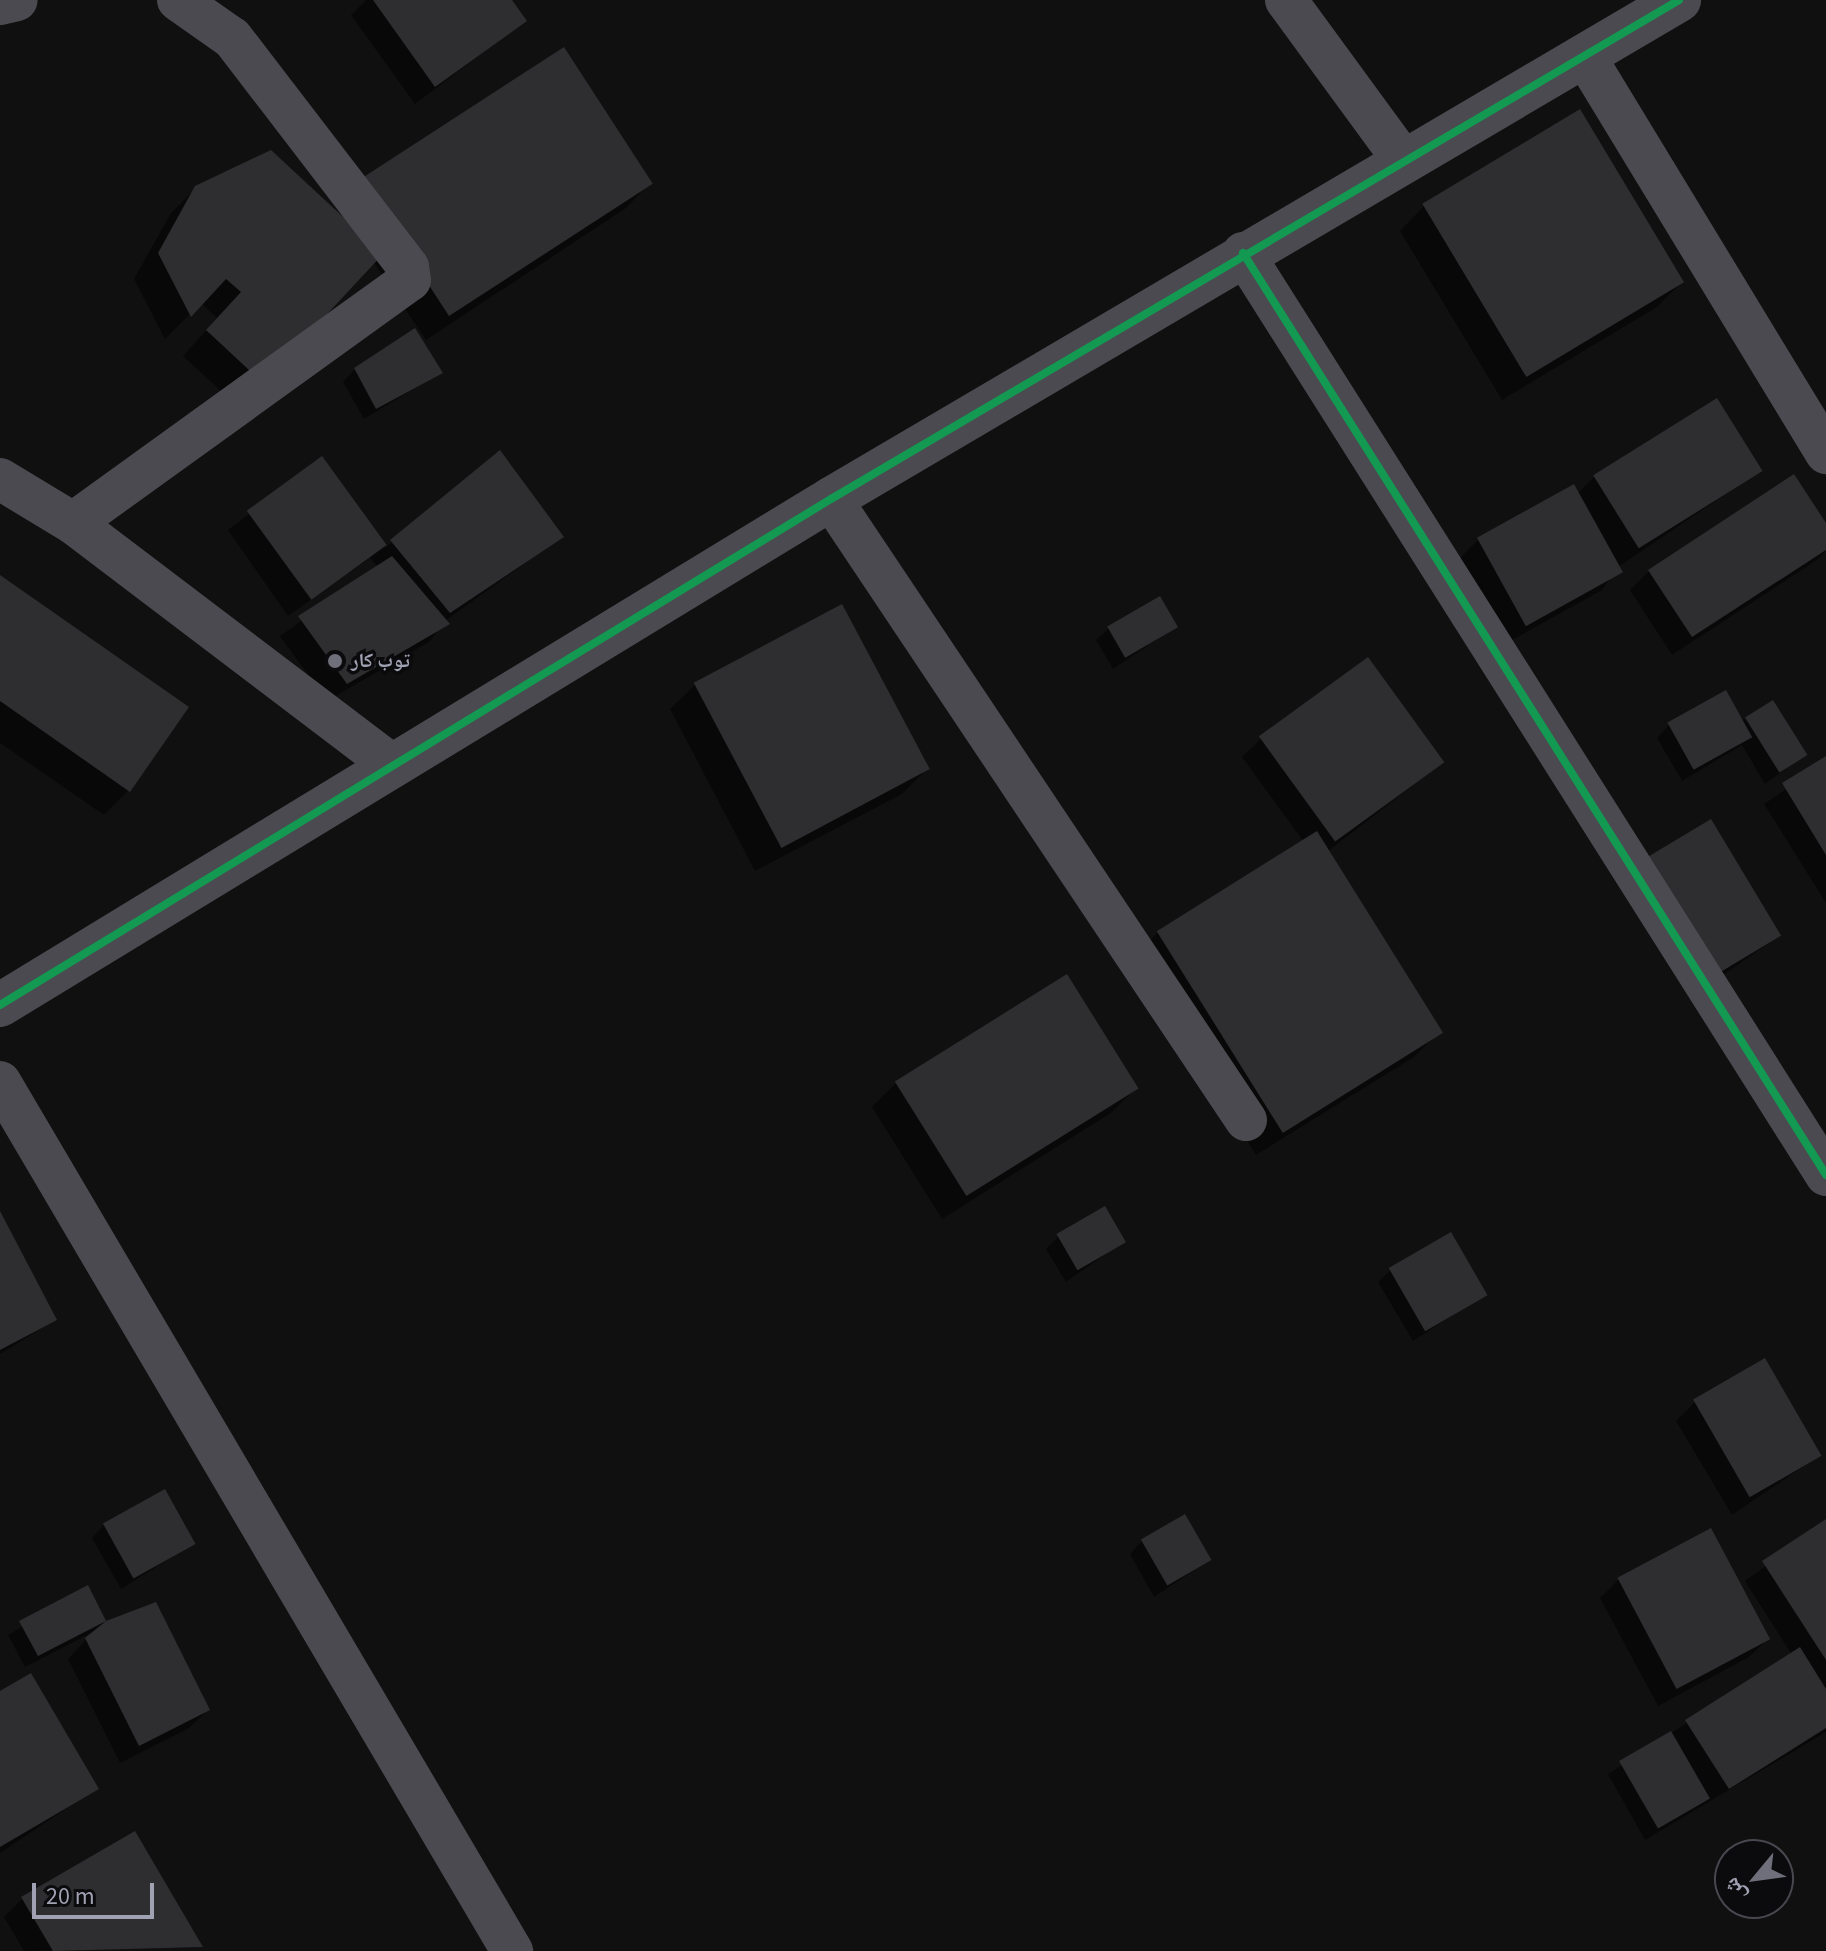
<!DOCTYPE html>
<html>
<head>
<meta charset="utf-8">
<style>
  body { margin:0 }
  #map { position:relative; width:1826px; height:1951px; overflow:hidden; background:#101010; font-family:"Source Sans 3","Noto Naskh Arabic",sans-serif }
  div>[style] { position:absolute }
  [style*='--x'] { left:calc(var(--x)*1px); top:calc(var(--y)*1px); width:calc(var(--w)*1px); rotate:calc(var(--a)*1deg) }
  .shadow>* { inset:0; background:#0007 }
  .building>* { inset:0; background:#2e2e30; transform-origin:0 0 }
  .minor>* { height:42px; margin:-21px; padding:0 21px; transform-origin:21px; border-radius:21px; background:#4a4a50 }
  .tertiary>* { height:44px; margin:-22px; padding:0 22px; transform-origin:22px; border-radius:22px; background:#4a4a50 }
  .cycleway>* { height:8px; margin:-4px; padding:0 4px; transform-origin:4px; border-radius:4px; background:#139951 }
  .dots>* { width:22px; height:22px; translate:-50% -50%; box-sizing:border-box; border:4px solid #0b0a0c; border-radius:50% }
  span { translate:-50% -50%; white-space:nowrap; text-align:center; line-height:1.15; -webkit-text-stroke:7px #0b0a0c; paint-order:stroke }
  .poi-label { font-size:20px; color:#a0a2b3; font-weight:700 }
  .left { translate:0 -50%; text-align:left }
  .north { position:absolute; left:1714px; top:1839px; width:80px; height:80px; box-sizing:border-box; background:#0b0a0c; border:2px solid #47474f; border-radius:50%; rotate:241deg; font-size:22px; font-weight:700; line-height:32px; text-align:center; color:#a0a2b3 }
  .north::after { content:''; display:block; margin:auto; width:28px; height:36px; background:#6e6f7a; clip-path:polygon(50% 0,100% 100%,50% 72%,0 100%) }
  .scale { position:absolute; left:32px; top:1883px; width:122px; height:36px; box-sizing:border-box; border:4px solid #a0a2b3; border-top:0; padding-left:10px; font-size:24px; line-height:28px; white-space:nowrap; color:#a0a2b3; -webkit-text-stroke:6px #0b0a0c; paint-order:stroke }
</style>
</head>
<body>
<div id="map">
  <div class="shadow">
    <i style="clip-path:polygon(366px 0,510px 0,525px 21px,415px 104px,351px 15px)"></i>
    <i style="clip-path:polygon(650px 183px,626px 208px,426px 340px,373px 261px,237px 406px,183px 356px,217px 318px,201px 303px,165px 339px,134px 279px,171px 213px,196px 188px,345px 222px)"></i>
    <i style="clip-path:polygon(1424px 206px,1682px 282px,1657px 307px,1502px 400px,1400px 231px)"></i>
    <i style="clip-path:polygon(355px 369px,440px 373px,364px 419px,343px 382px)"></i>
    <i style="clip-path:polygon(500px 453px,561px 537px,445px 621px,429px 642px,327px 701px,280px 636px,378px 567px,370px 558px,288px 616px,228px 530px,321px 459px,385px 548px)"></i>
    <i style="clip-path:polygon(1760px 471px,1618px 567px,1602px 590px,1507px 643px,1460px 558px,1479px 539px,1577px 494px,1594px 477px)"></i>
    <i style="clip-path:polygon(1826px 526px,1826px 551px,1817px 560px,1672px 655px,1630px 590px,1649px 571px)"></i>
    <i style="clip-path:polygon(0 577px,128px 791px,104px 815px,0 743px)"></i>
    <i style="clip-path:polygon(841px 607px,927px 769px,902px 794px,755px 871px,670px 709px,695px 685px)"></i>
    <i style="clip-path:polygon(1176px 627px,1113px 669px,1096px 640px,1109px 628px)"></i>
    <i style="clip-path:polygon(1746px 719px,1804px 755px,1765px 784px,1742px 745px,1682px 781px,1657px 738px,1669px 725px)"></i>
    <i style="clip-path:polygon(1261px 739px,1443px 762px,1327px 852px,1439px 1032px,1414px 1057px,1256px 1155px,1133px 957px,1158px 932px,1304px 842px,1242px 757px)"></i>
    <i style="clip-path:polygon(1826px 762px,1826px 903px,1764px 804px)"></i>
    <i style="clip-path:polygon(1631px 877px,1779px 936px,1700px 991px)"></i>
    <i style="clip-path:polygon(897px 1082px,1135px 1089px,1111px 1113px,942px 1219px,872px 1107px)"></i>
    <i style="clip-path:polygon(0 1216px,55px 1320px,0 1354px)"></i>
    <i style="clip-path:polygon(1058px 1237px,1123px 1242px,1066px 1282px,1046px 1249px)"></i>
    <i style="clip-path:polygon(1391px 1270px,1485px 1294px,1413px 1341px,1378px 1282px)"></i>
    <i style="clip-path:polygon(1695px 1402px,1820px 1455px,1732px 1515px,1676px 1421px)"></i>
    <i style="clip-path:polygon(1826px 1522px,1826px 1732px,1645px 1840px,1608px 1774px,1792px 1655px,1745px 1581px)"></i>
    <i style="clip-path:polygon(104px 1525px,193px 1544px,121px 1589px,92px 1538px)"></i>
    <i style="clip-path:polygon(1142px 1541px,1210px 1560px,1154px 1597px,1130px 1554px)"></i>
    <i style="clip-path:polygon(1619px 1579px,1768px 1639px,1749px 1657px,1658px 1706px,1600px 1598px)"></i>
    <i style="clip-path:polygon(87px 1588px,105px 1623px,208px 1710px,189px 1728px,120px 1763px,68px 1659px,93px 1632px,25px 1667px,8px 1635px)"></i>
    <i style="clip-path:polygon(0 1693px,96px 1789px,0 1853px)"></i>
    <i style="clip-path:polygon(23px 1898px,200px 1947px,24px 1951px,4px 1917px)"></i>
  </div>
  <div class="building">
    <i style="clip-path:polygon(373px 0,512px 0,527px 21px,435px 87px)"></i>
    <i style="left:564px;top:47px;width:163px;height:243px;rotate:57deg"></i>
    <i style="left:1580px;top:109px;width:202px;height:184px;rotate:59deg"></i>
    <i style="clip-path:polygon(271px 150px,383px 254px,263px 383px,206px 330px,241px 292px,226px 279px,191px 317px,158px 253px,195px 186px)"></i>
    <i style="clip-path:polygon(415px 328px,443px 373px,376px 409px,354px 368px)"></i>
    <i style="left:1717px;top:398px;width:86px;height:146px;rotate:58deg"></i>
    <i style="clip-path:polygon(500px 450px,564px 537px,450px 613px,390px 540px)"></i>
    <i style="left:322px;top:456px;width:110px;height:93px;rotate:54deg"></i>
    <i style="clip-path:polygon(1794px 474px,1826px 523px,1826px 550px,1692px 637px,1648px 570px)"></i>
    <i style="left:1574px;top:484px;width:101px;height:111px;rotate:61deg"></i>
    <i style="clip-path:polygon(392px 556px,450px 624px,347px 684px,298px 616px)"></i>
    <i style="clip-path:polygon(0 575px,189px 707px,130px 792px,0 701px)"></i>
    <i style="left:1160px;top:596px;width:36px;height:61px;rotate:60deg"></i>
    <i style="left:842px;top:604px;width:187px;height:168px;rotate:62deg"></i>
    <i style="left:1368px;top:657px;width:130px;height:135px;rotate:54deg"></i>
    <i style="left:1726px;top:690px;width:54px;height:67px;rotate:61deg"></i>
    <i style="left:1773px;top:700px;width:65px;height:33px;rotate:58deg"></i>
    <i style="clip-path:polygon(1826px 756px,1826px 855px,1782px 783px)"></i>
    <i style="left:1711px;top:819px;width:136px;height:73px;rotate:59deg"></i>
    <i style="left:1317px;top:831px;width:238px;height:189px;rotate:58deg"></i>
    <i style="left:1067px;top:974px;width:135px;height:203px;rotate:58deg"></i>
    <i style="left:1105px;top:1206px;width:42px;height:56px;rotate:60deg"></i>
    <i style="clip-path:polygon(0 1211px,57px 1320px,0 1350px)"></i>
    <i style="left:1451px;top:1232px;width:73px;height:72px;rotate:60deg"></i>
    <i style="left:1765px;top:1358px;width:113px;height:83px;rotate:60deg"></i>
    <i style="left:165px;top:1489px;width:63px;height:71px;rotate:61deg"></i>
    <i style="left:1185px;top:1514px;width:53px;height:51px;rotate:60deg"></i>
    <i style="clip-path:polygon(1826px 1519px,1826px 1660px,1762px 1561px)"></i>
    <i style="left:1711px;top:1528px;width:126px;height:106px;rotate:62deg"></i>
    <i style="clip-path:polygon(88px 1585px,106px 1621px,156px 1602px,210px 1710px,139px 1746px,85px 1638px,106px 1621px,38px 1656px,19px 1621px)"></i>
    <i style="clip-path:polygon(1800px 1647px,1826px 1689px,1826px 1728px,1729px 1789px,1685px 1720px)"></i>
    <i style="clip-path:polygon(31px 1673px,99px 1789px,0 1847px,0 1691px)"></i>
    <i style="left:1671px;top:1731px;width:78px;height:60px;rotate:60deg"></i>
    <i style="clip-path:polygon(135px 1831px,203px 1947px,53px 1951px,21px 1897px)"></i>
  </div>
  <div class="minor">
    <i style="--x:1286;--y:0;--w:198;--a:53.8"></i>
    <i style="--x:0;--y:4;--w:17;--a:-13"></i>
    <i style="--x:1584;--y:55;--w:466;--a:58.7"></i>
    <i style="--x:1243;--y:253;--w:1091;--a:57.69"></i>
    <i style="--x:0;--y:479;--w:85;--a:31.1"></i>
    <i style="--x:73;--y:523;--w:415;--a:-35.8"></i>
    <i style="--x:410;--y:280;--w:13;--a:-99"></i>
    <i style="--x:408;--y:267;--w:289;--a:-127.5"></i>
    <i style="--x:232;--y:38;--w:66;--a:-144.9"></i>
    <i style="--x:831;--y:499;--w:747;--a:56.25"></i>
    <i style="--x:73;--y:523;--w:402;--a:37.2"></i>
    <i style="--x:0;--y:1082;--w:1009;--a:59.49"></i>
  </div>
  <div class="tertiary">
    <i style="--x:0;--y:1005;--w:973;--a:-31.34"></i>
    <i style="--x:831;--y:499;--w:984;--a:-30.47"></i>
  </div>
  <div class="cycleway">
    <i style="--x:1243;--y:253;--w:1091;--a:57.69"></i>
    <i style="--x:0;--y:1005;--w:973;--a:-31.34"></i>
    <i style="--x:831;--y:499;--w:984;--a:-30.47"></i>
  </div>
  <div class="dots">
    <i style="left:335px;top:661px;background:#6e6f7a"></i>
  </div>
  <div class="poi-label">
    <span class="left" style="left:351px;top:661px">توب كار</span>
  </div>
  <div class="north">ش</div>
  <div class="scale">20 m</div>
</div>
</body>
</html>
